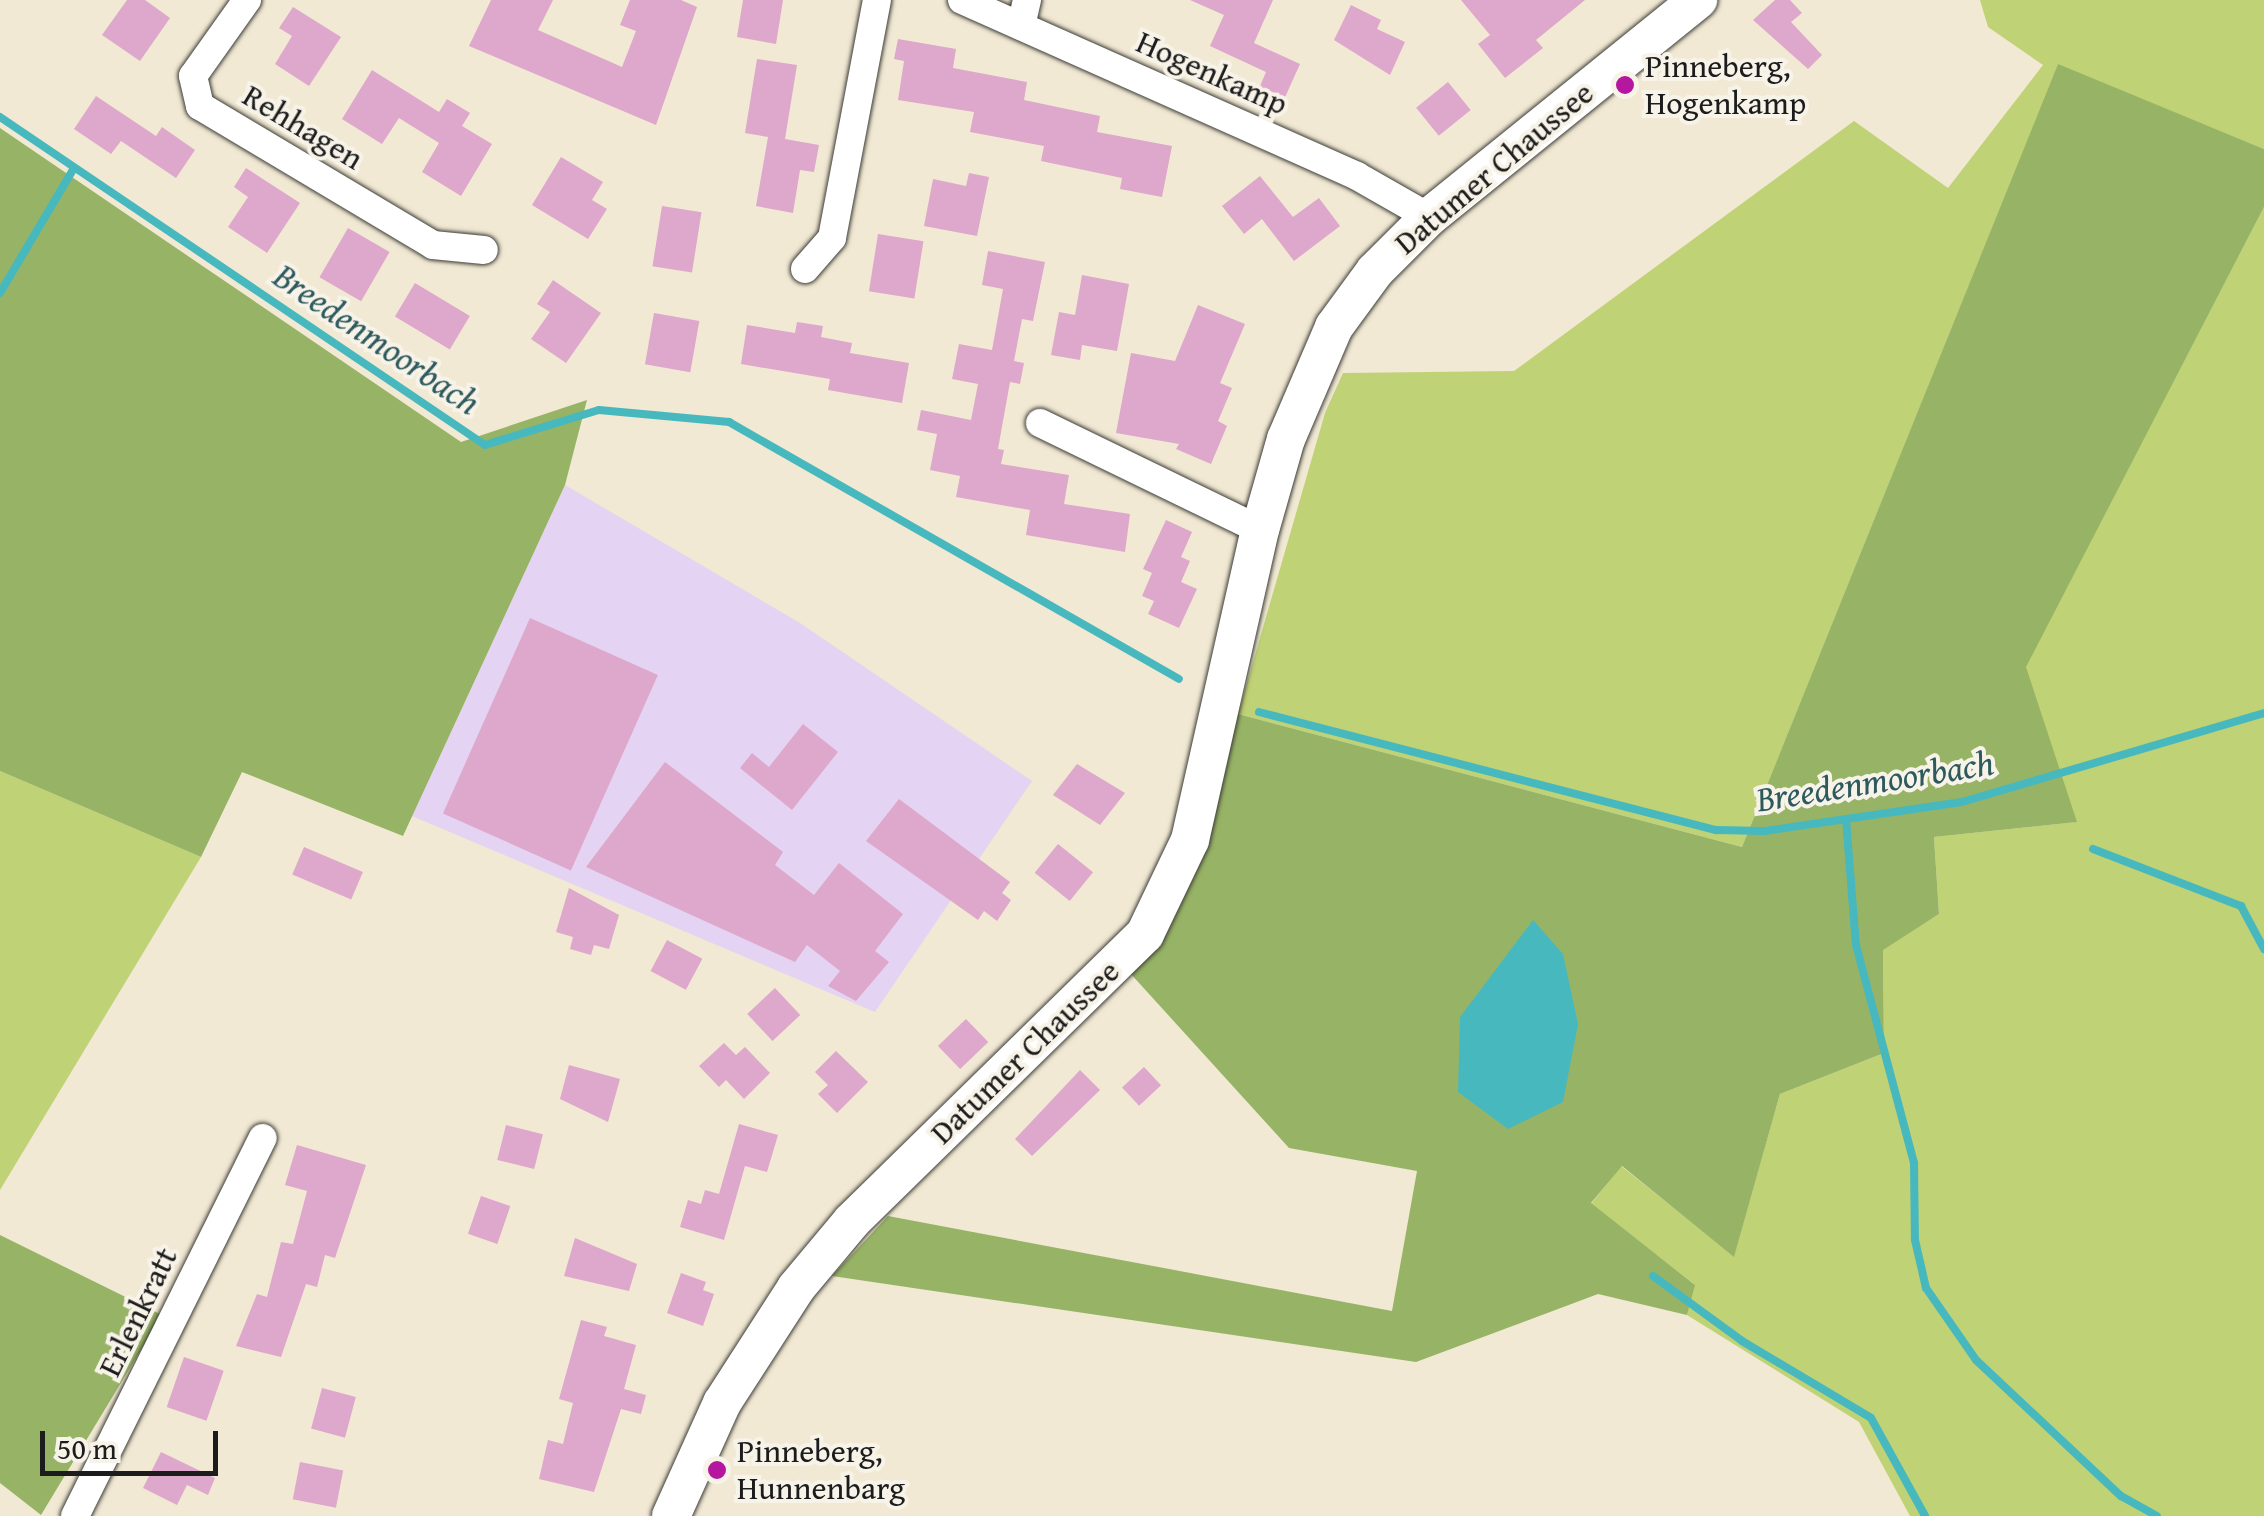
<!DOCTYPE html>
<html>
<head>
<meta charset="utf-8">
<style>
  body { margin:0 }
  #map { position:relative; width:2264px; height:1516px; overflow:hidden; background:#f1e9d3; font-family:"Gentium Book Plus",serif }
  div>[style] { position:absolute }
  [style*='--x'] { left:calc(var(--x)*1px); top:calc(var(--y)*1px); width:calc(var(--w)*1px); rotate:calc(var(--a)*1deg) }
  .built>* { inset:0; background:#e4d3f2 }
  .green>* { inset:0; background:#bfd275 }
  .forest>* { inset:0; background:#97b466 }
  .water>* { inset:0; background:#48b8bf }
  .stream>* { height:8px; margin:-4px; padding:0 4px; transform-origin:4px; border-radius:4px; background:#48b8bf }
  .building>* { inset:0; background:#dea7cc; transform-origin:0 0 }
  .roads { filter:drop-shadow(0 0 2px #3c3b37) drop-shadow(0 0 2px #3c3b37) }
  .street>* { height:28px; margin:-14px; padding:0 14px; transform-origin:14px; border-radius:14px; background:#fff }
  .secondary>* { height:38px; margin:-19px; padding:0 19px; transform-origin:19px; border-radius:19px; background:#fff }
  .dots>* { width:28px; height:28px; translate:-50% -50%; box-sizing:border-box; border:5px solid #f7f3e8; border-radius:50% }
  span { translate:-50% -50%; white-space:nowrap; text-align:center; line-height:1.15; -webkit-text-stroke:8px #f7f3e8; paint-order:stroke }
  .poi-label { font-size:32px; color:#1c1c1c }
  .left { translate:0 -50%; text-align:left }
  .street-label { font-size:32px; color:#1c1c1c }
  .water-label { font-size:35px; color:#2e5a5d; font-style:italic }
  .scale { position:absolute; left:40px; top:1431px; width:178px; height:45px; box-sizing:border-box; border:5px solid #1c1c1c; border-top:0; padding-left:12px; font-size:30px; line-height:35px; white-space:nowrap; color:#1c1c1c; -webkit-text-stroke:8px #f7f3e8; paint-order:stroke }
</style>
</head>
<body>
<div id="map">
  <div class="built">
    <i style="clip-path:polygon(565px 485px,800px 623px,1032px 781px,875px 1012px,412px 816px)"></i>
  </div>
  <div class="green">
    <i style="clip-path:polygon(1980px 0,2264px 0,2264px 149px,2058px 65px,1742px 847px,1238px 714px,1325px 413px,1343px 373px,1514px 371px,1854px 121px,1948px 188px,2043px 65px,1988px 27px)"></i>
    <i style="clip-path:polygon(2264px 207px,2264px 1516px,1910px 1516px,1859px 1422px,1687px 1315px,1694px 1284px,1591px 1204px,1621px 1166px,1734px 1256px,1780px 1094px,1884px 1053px,1883px 949px,1939px 914px,1934px 837px,2076px 822px,2025px 667px)"></i>
    <i style="clip-path:polygon(0 771px,201px 857px,0 1190px)"></i>
  </div>
  <div class="forest">
    <i style="clip-path:polygon(2058px 64px,2264px 149px,2264px 207px,2026px 667px,2077px 822px,1934px 837px,1939px 914px,1883px 950px,1884px 1053px,1780px 1094px,1734px 1257px,1622px 1166px,1591px 1203px,1695px 1285px,1687px 1315px,1598px 1294px,1416px 1362px,832px 1276px,888px 1216px,1392px 1311px,1417px 1171px,1289px 1148px,1130px 973px,1164px 939px,1208px 847px,1238px 714px,1742px 847px)"></i>
    <i style="clip-path:polygon(0 128px,461px 442px,587px 400px,565px 485px,403px 836px,242px 772px,201px 857px,0 771px)"></i>
    <i style="clip-path:polygon(0 1235px,162px 1315px,41px 1515px,0 1483px)"></i>
  </div>
  <div class="water">
    <i style="clip-path:polygon(1533px 920px,1563px 954px,1578px 1024px,1563px 1102px,1508px 1129px,1458px 1092px,1460px 1017px)"></i>
  </div>
  <div class="stream">
    <i style="--x:0;--y:117;--w:585;--a:34.07"></i>
    <i style="--x:485;--y:445;--w:119;--a:-17.1"></i>
    <i style="--x:599;--y:410;--w:131;--a:5.3"></i>
    <i style="--x:729;--y:422;--w:518;--a:29.73"></i>
    <i style="--x:0;--y:293;--w:145;--a:-59.4"></i>
    <i style="--x:1259;--y:712;--w:472;--a:14.5"></i>
    <i style="--x:1716;--y:830;--w:49;--a:1.2"></i>
    <i style="--x:1765;--y:831;--w:199;--a:-8.4"></i>
    <i style="--x:1962;--y:802;--w:315;--a:-16.4"></i>
    <i style="--x:1846;--y:819;--w:126;--a:85.5"></i>
    <i style="--x:1856;--y:945;--w:226;--a:75.1"></i>
    <i style="--x:1914;--y:1163;--w:77;--a:89.3"></i>
    <i style="--x:1915;--y:1240;--w:49;--a:77.1"></i>
    <i style="--x:1926;--y:1288;--w:88;--a:55.2"></i>
    <i style="--x:1976;--y:1360;--w:199;--a:43.2"></i>
    <i style="--x:2121;--y:1496;--w:41;--a:29.1"></i>
    <i style="--x:2093;--y:849;--w:159;--a:21.1"></i>
    <i style="--x:2241;--y:906;--w:49;--a:61.9"></i>
    <i style="--x:1653;--y:1276;--w:110;--a:36.1"></i>
    <i style="--x:1742;--y:1341;--w:150;--a:30.8"></i>
    <i style="--x:1871;--y:1418;--w:112;--a:61.1"></i>
  </div>
  <div class="building">
    <i style="clip-path:polygon(127px 0,145px 0,170px 18px,140px 61px,102px 35px)"></i>
    <i style="clip-path:polygon(491px 0,553px 0,538px 30px,622px 67px,636px 31px,620px 25px,630px 0,681px 0,697px 7px,656px 125px,469px 46px)"></i>
    <i style="clip-path:polygon(743px 0,783px 0,776px 44px,737px 37px)"></i>
    <i style="clip-path:polygon(1190px 0,1273px 0,1254px 43px,1300px 64px,1282px 104px,1257px 93px,1266px 72px,1210px 46px,1224px 15px)"></i>
    <i style="clip-path:polygon(1461px 0,1585px 0,1536px 40px,1543px 48px,1505px 78px,1478px 44px,1490px 35px)"></i>
    <i style="clip-path:polygon(1775px 0,1790px 0,1802px 13px,1791px 22px,1822px 55px,1808px 69px,1753px 20px)"></i>
    <i style="clip-path:polygon(1351px 5px,1381px 20px,1377px 29px,1405px 42px,1390px 75px,1334px 40px)"></i>
    <i style="clip-path:polygon(293px 7px,341px 37px,309px 86px,275px 64px,292px 36px,279px 28px)"></i>
    <i style="clip-path:polygon(898px 39px,956px 49px,953px 68px,1027px 82px,1024px 100px,1100px 116px,1097px 132px,1172px 146px,1162px 197px,1120px 189px,1122px 178px,1041px 161px,1044px 146px,970px 132px,974px 112px,898px 100px,904px 61px,894px 59px)"></i>
    <i style="clip-path:polygon(757px 59px,797px 65px,785px 139px,819px 145px,814px 172px,800px 170px,793px 213px,756px 206px,768px 137px,745px 133px)"></i>
    <i style="clip-path:polygon(372px 70px,439px 112px,447px 99px,470px 113px,462px 126px,492px 144px,461px 196px,422px 172px,439px 143px,399px 118px,382px 144px,342px 119px)"></i>
    <i style="left:1448px;top:82px;width:36px;height:41px;rotate:51deg"></i>
    <i style="clip-path:polygon(96px 96px,156px 136px,162px 127px,195px 150px,176px 178px,121px 141px,111px 154px,74px 129px)"></i>
    <i style="clip-path:polygon(561px 157px,603px 182px,592px 200px,607px 209px,588px 239px,532px 205px)"></i>
    <i style="clip-path:polygon(246px 168px,300px 203px,267px 253px,228px 227px,248px 197px,234px 187px)"></i>
    <i style="clip-path:polygon(969px 173px,989px 177px,977px 236px,924px 226px,933px 179px,966px 186px)"></i>
    <i style="clip-path:polygon(1260px 176px,1293px 217px,1319px 198px,1340px 226px,1294px 261px,1262px 219px,1244px 234px,1222px 206px)"></i>
    <i style="left:662px;top:206px;width:40px;height:61px;rotate:9deg"></i>
    <i style="left:348px;top:228px;width:48px;height:57px;rotate:30deg"></i>
    <i style="left:878px;top:234px;width:46px;height:58px;rotate:9deg"></i>
    <i style="clip-path:polygon(988px 251px,1045px 262px,1033px 321px,1022px 319px,1014px 361px,1024px 363px,1020px 384px,1010px 382px,998px 449px,1004px 450px,1001px 464px,1069px 475px,1064px 504px,1130px 514px,1125px 552px,1026px 535px,1030px 510px,956px 497px,960px 476px,930px 470px,937px 434px,917px 430px,921px 410px,971px 420px,978px 384px,952px 379px,959px 344px,992px 350px,1003px 289px,982px 285px)"></i>
    <i style="clip-path:polygon(1082px 275px,1129px 284px,1117px 351px,1082px 345px,1080px 360px,1051px 355px,1059px 312px,1075px 315px)"></i>
    <i style="clip-path:polygon(553px 280px,601px 313px,566px 363px,531px 339px,550px 312px,537px 304px)"></i>
    <i style="left:415px;top:283px;width:64px;height:39px;rotate:31deg"></i>
    <i style="clip-path:polygon(1198px 305px,1245px 324px,1220px 383px,1232px 388px,1218px 421px,1227px 426px,1211px 464px,1176px 449px,1179px 444px,1116px 433px,1131px 353px,1175px 361px)"></i>
    <i style="left:654px;top:313px;width:46px;height:52px;rotate:10deg"></i>
    <i style="clip-path:polygon(797px 322px,823px 326px,821px 337px,852px 343px,850px 353px,909px 363px,902px 403px,828px 390px,830px 379px,741px 364px,747px 325px,795px 333px)"></i>
    <i style="clip-path:polygon(1166px 520px,1192px 532px,1181px 557px,1190px 561px,1181px 582px,1197px 589px,1179px 628px,1148px 614px,1154px 601px,1142px 596px,1152px 573px,1143px 569px)"></i>
    <i style="left:530px;top:618px;width:140px;height:214px;rotate:24deg"></i>
    <i style="clip-path:polygon(803px 724px,838px 752px,792px 810px,740px 768px,752px 753px,769px 767px)"></i>
    <i style="clip-path:polygon(665px 762px,783px 852px,775px 865px,814px 895px,839px 863px,903px 914px,875px 951px,889px 962px,856px 1001px,828px 986px,840px 971px,807px 945px,795px 962px,586px 867px)"></i>
    <i style="clip-path:polygon(1077px 764px,1125px 793px,1100px 825px,1053px 795px)"></i>
    <i style="clip-path:polygon(899px 799px,1010px 882px,1002px 893px,1011px 900px,997px 921px,984px 911px,978px 920px,866px 841px)"></i>
    <i style="left:1058px;top:844px;width:45px;height:37px;rotate:39deg"></i>
    <i style="left:304px;top:847px;width:64px;height:30px;rotate:23deg"></i>
    <i style="clip-path:polygon(569px 888px,619px 915px,609px 949px,594px 945px,591px 955px,570px 949px,573px 937px,556px 932px)"></i>
    <i style="left:667px;top:940px;width:40px;height:35px;rotate:28deg"></i>
    <i style="left:775px;top:988px;width:37px;height:38px;rotate:47deg"></i>
    <i style="left:966px;top:1019px;width:32px;height:39px;rotate:46deg"></i>
    <i style="clip-path:polygon(724px 1043px,736px 1055px,745px 1047px,770px 1073px,744px 1099px,726px 1080px,719px 1087px,699px 1066px)"></i>
    <i style="clip-path:polygon(836px 1051px,868px 1082px,837px 1113px,818px 1094px,828px 1085px,815px 1072px)"></i>
    <i style="clip-path:polygon(569px 1065px,620px 1079px,608px 1122px,560px 1099px)"></i>
    <i style="left:1144px;top:1067px;width:25px;height:30px;rotate:47deg"></i>
    <i style="clip-path:polygon(1080px 1070px,1100px 1090px,1032px 1156px,1015px 1139px)"></i>
    <i style="clip-path:polygon(739px 1124px,778px 1135px,767px 1172px,745px 1166px,724px 1240px,680px 1227px,688px 1200px,701px 1204px,705px 1190px,719px 1194px)"></i>
    <i style="left:506px;top:1125px;width:38px;height:36px;rotate:14deg"></i>
    <i style="clip-path:polygon(297px 1145px,366px 1165px,335px 1258px,325px 1255px,317px 1287px,306px 1284px,281px 1357px,236px 1346px,257px 1294px,267px 1297px,281px 1242px,293px 1244px,307px 1191px,285px 1185px)"></i>
    <i style="left:481px;top:1196px;width:31px;height:40px;rotate:19deg"></i>
    <i style="clip-path:polygon(575px 1238px,637px 1264px,629px 1291px,564px 1276px)"></i>
    <i style="clip-path:polygon(681px 1273px,706px 1282px,703px 1290px,714px 1294px,703px 1326px,667px 1313px)"></i>
    <i style="clip-path:polygon(581px 1320px,607px 1327px,604px 1336px,636px 1345px,624px 1389px,646px 1395px,641px 1414px,621px 1409px,594px 1492px,539px 1479px,548px 1440px,563px 1444px,573px 1403px,559px 1399px)"></i>
    <i style="left:184px;top:1357px;width:42px;height:53px;rotate:19deg"></i>
    <i style="left:322px;top:1388px;width:35px;height:42px;rotate:15deg"></i>
    <i style="clip-path:polygon(161px 1452px,215px 1478px,208px 1495px,187px 1485px,177px 1505px,143px 1488px)"></i>
    <i style="left:300px;top:1462px;width:44px;height:38px;rotate:11deg"></i>
  </div>
  <div class="roads">
    <div class="street">
      <i style="--x:247;--y:0;--w:93;--a:125.4"></i>
      <i style="--x:193;--y:76;--w:31;--a:77"></i>
      <i style="--x:200;--y:106;--w:271;--a:30.8"></i>
      <i style="--x:433;--y:245;--w:51;--a:5.6"></i>
      <i style="--x:962;--y:0;--w:432;--a:24"></i>
      <i style="--x:1357;--y:176;--w:83;--a:29.7"></i>
      <i style="--x:1021;--y:26;--w:27;--a:-77"></i>
      <i style="--x:805;--y:269;--w:41;--a:-48.9"></i>
      <i style="--x:832;--y:238;--w:242;--a:-79.3"></i>
      <i style="--x:1040;--y:423;--w:245;--a:25.9"></i>
      <i style="--x:75;--y:1516;--w:422;--a:-63.6"></i>
    </div>
    <div class="secondary">
      <i style="--x:671;--y:1516;--w:124;--a:-65.7"></i>
      <i style="--x:722;--y:1403;--w:137;--a:-57.2"></i>
      <i style="--x:796;--y:1288;--w:87;--a:-50.1"></i>
      <i style="--x:852;--y:1221;--w:410;--a:-44.4"></i>
      <i style="--x:1145;--y:934;--w:104;--a:-64.4"></i>
      <i style="--x:1190;--y:840;--w:318;--a:-77.3"></i>
      <i style="--x:1260;--y:530;--w:95;--a:-74.1"></i>
      <i style="--x:1286;--y:439;--w:122;--a:-66.8"></i>
      <i style="--x:1334;--y:327;--w:69;--a:-53.8"></i>
      <i style="--x:1375;--y:271;--w:76;--a:-45"></i>
      <i style="--x:1429;--y:217;--w:346;--a:-38.9"></i>
    </div>
  </div>
  <div class="dots">
    <i style="left:1625px;top:85px;background:#b5179e"></i>
    <i style="left:717px;top:1470px;background:#b5179e"></i>
  </div>
  <div class="poi-label">
    <span class="left" style="left:1645px;top:85px">Pinneberg,<br>Hogenkamp</span>
    <span class="left" style="left:737px;top:1470px">Pinneberg,<br>Hunnenbarg</span>
  </div>
  <div class="street-label">
    <span style="left:1212px;top:73px;rotate:24deg">Hogenkamp</span>
    <span style="left:303px;top:127px;rotate:31deg">Rehhagen</span>
    <span style="left:1494px;top:168px;rotate:-40deg">Datumer Chaussee</span>
    <span style="left:1025px;top:1052px;rotate:-44deg">Datumer Chaussee</span>
    <span style="left:138px;top:1312px;rotate:-64deg">Erlenkratt</span>
  </div>
  <div class="water-label">
    <span style="left:377px;top:339px;rotate:34deg">Breedenmoorbach</span>
    <span style="left:1875px;top:781px;rotate:-9deg">Breedenmoorbach</span>
  </div>
  <div class="scale">50 m</div>
</div>
</body>
</html>
